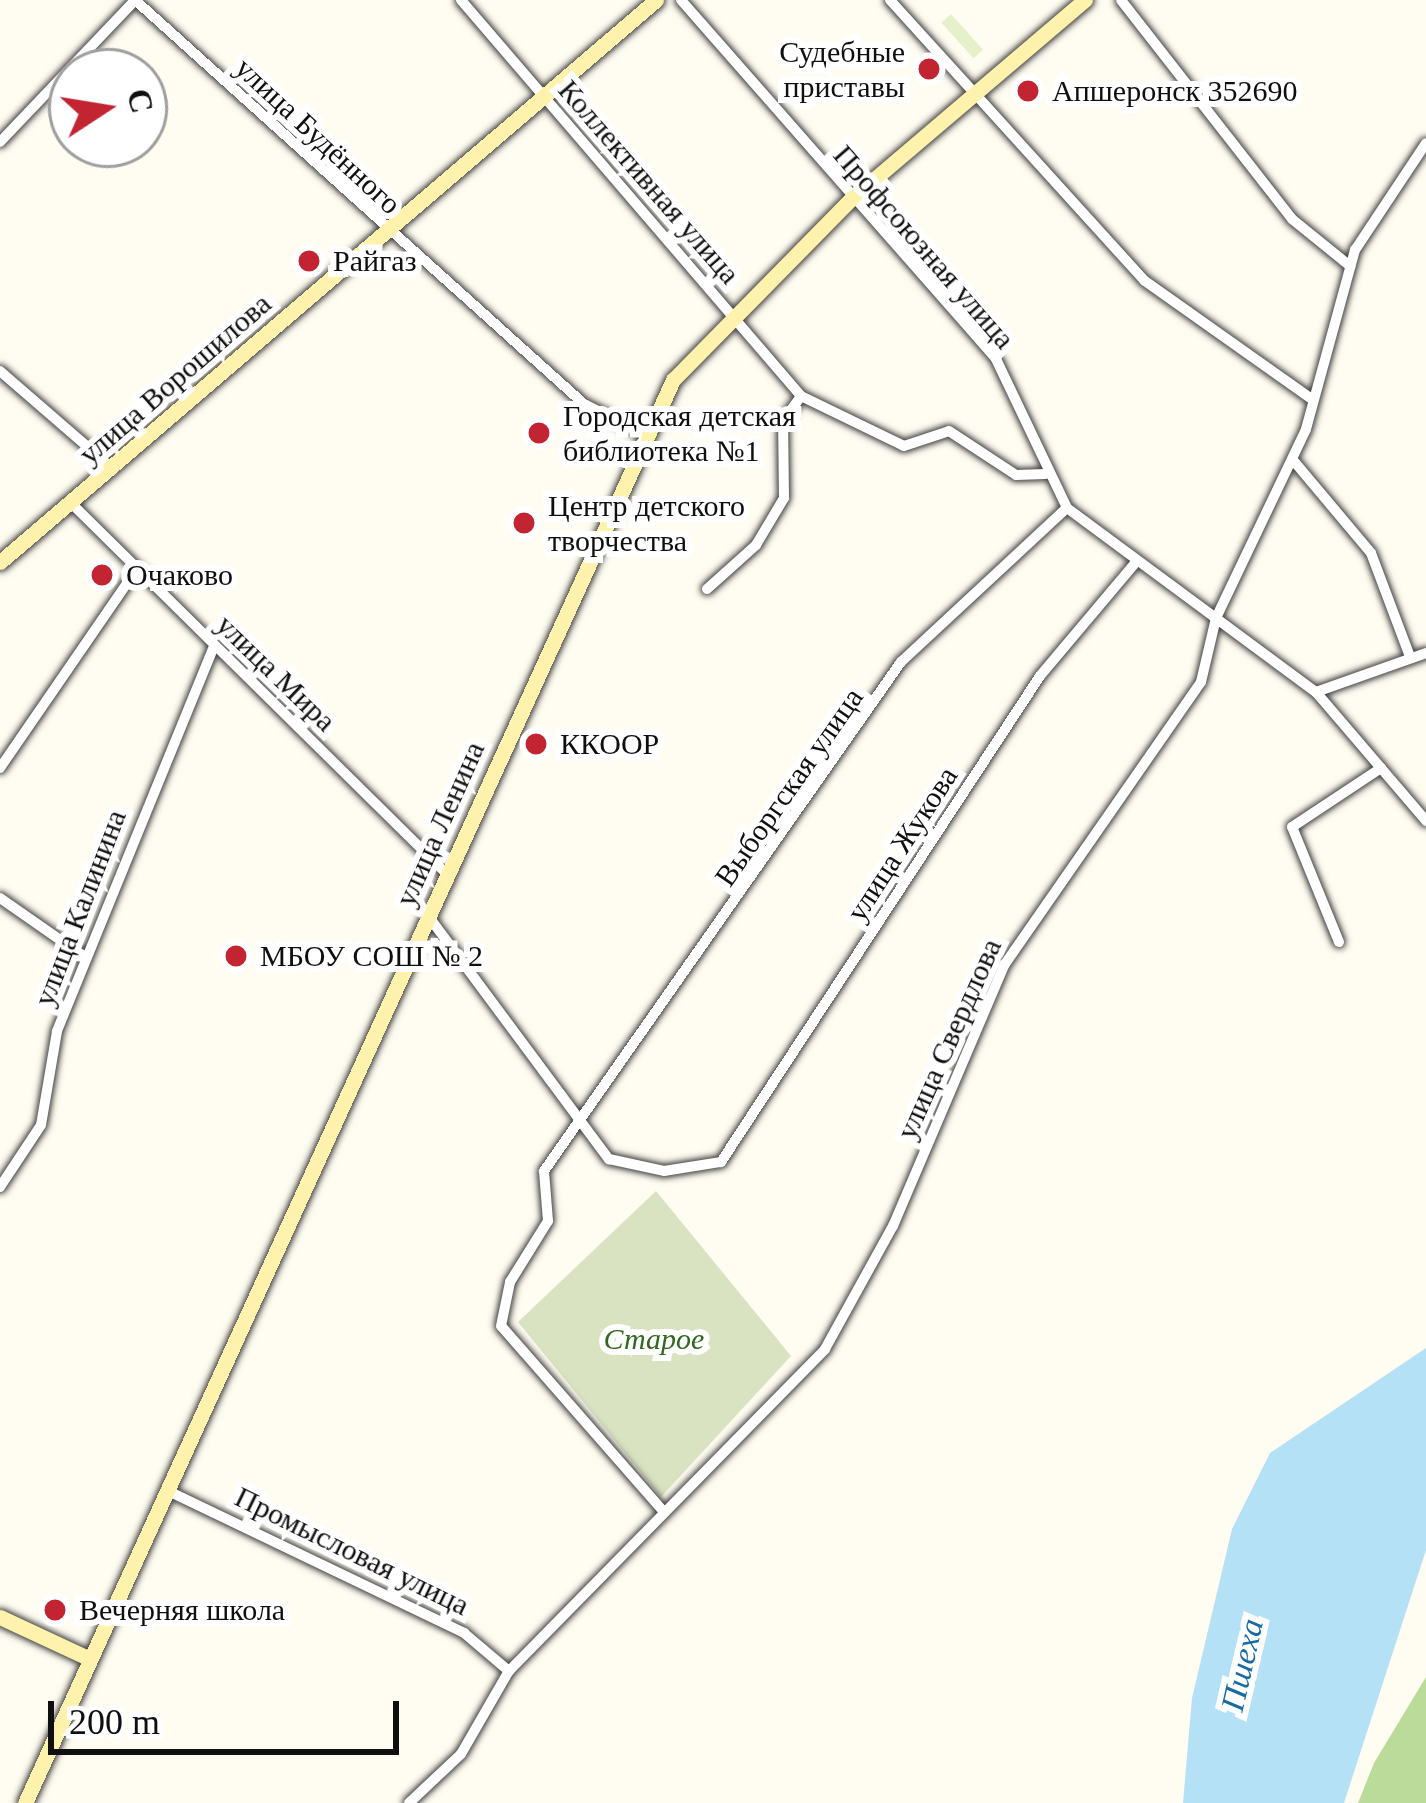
<!DOCTYPE html>
<html>
<head>
<meta charset="utf-8">
<style>
  body { margin:0 }
  #map { position:relative; width:1426px; height:1803px; overflow:hidden; background:#fffcf1; font-family:"Times New Roman",serif }
  div>[style] { position:absolute }
  [style*='--x'] { left:calc(var(--x)*1px); top:calc(var(--y)*1px); width:calc(var(--w)*1px); rotate:calc(var(--a)*1deg) }
  .forest>* { inset:0; background:#badb99 }
  .cemetery>* { inset:0; background:#d9e2c1 }
  .pitch>* { inset:0; background:#e6f1cc; transform-origin:0 0 }
  .water>* { inset:0; background:#b5e1f7 }
  .roads { filter:drop-shadow(0 0 3px #424242) drop-shadow(0 0 3px #424242) }
  .street>* { height:10px; margin:-5px; padding:0 5px; transform-origin:5px; border-radius:5px; background:#fff }
  .secondary>* { height:15px; margin:-7.5px; padding:0 7.5px; transform-origin:7.5px; border-radius:7.5px; background:#fff2ac }
  .dots>* { width:33px; height:33px; translate:-50% -50%; box-sizing:border-box; border:6px solid #fff; border-radius:50% }
  span { translate:-50% -50%; white-space:nowrap; text-align:center; line-height:1.15; -webkit-text-stroke:12px #fff; paint-order:stroke }
  .poi-label { font-size:30px; color:#0f0f0f }
  .right { translate:-100% -50%; text-align:right }
  .left { translate:0 -50%; text-align:left }
  .street-label { font-size:30px; color:#0f0f0f }
  .park-label { font-size:30px; color:#30691e; font-style:italic }
  .water-label { font-size:33px; color:#166ba4; font-style:italic }
  .north { position:absolute; left:48px; top:48px; width:120px; height:120px; box-sizing:border-box; background:#fff; border:3px solid #9f9f9f; border-radius:50%; rotate:78deg; font-size:33px; font-weight:700; line-height:48px; text-align:center; color:#0f0f0f }
  .north::after { content:''; display:block; margin:auto; width:42px; height:54px; background:#c22432; clip-path:polygon(50% 0,100% 100%,50% 72%,0 100%) }
  .scale { position:absolute; left:48px; top:1701px; width:351px; height:54px; box-sizing:border-box; border:6px solid #0f0f0f; border-top:0; padding-left:15px; font-size:36px; line-height:42px; white-space:nowrap; color:#0f0f0f; -webkit-text-stroke:9px #fff; paint-order:stroke }
</style>
</head>
<body>
<div id="map">
  <div class="forest">
    <i style="clip-path:polygon(1426px 1677px,1426px 1803px,1358px 1803px,1374px 1763px)"></i>
  </div>
  <div class="cemetery">
    <i style="clip-path:polygon(656px 1191px,791px 1356px,661px 1497px,518px 1322px)"></i>
  </div>
  <div class="pitch">
    <i style="left:951px;top:14px;width:48px;height:13px;rotate:48deg"></i>
  </div>
  <div class="water">
    <i style="clip-path:polygon(1426px 1348px,1426px 1550px,1344px 1803px,1183px 1803px,1192px 1698px,1232px 1529px,1270px 1453px)"></i>
  </div>
  <div class="roads">
    <div class="street">
      <i style="--x:135;--y:0;--w:604;--a:41.98"></i>
      <i style="--x:584;--y:404;--w:65;--a:26.6"></i>
      <i style="--x:461;--y:0;--w:522;--a:49.35"></i>
      <i style="--x:801;--y:396;--w:114;--a:25.9"></i>
      <i style="--x:904;--y:446;--w:47;--a:-18.4"></i>
      <i style="--x:949;--y:431;--w:80;--a:33.3"></i>
      <i style="--x:1016;--y:475;--w:29;--a:-2"></i>
      <i style="--x:681;--y:0;--w:478;--a:48.7"></i>
      <i style="--x:996;--y:359;--w:165;--a:64.5"></i>
      <i style="--x:1067;--y:508;--w:310;--a:36.5"></i>
      <i style="--x:1316;--y:692;--w:170;--a:49.5"></i>
      <i style="--x:890;--y:0;--w:379;--a:47.8"></i>
      <i style="--x:1145;--y:281;--w:206;--a:35.3"></i>
      <i style="--x:1121;--y:0;--w:278;--a:52"></i>
      <i style="--x:1292;--y:219;--w:75;--a:39"></i>
      <i style="--x:0;--y:142;--w:196;--a:-46.4"></i>
      <i style="--x:0;--y:371;--w:150;--a:40.9"></i>
      <i style="--x:1293;--y:460;--w:121;--a:50"></i>
      <i style="--x:1371;--y:553;--w:108;--a:69.4"></i>
      <i style="--x:71;--y:503;--w:531;--a:44.62"></i>
      <i style="--x:707;--y:589;--w:66;--a:-41.9"></i>
      <i style="--x:756;--y:545;--w:55;--a:-59.2"></i>
      <i style="--x:784;--y:498;--w:77;--a:-90.7"></i>
      <i style="--x:783;--y:421;--w:31;--a:-54"></i>
      <i style="--x:1316;--y:692;--w:117;--a:-19.5"></i>
      <i style="--x:0;--y:768;--w:240;--a:-55.5"></i>
      <i style="--x:0;--y:898;--w:105;--a:34.9"></i>
      <i style="--x:429;--y:917;--w:302;--a:53.4"></i>
      <i style="--x:609;--y:1159;--w:56;--a:12.3"></i>
      <i style="--x:664;--y:1171;--w:58;--a:-9"></i>
      <i style="--x:721;--y:1162;--w:581;--a:-56.72"></i>
      <i style="--x:1040;--y:676;--w:149;--a:-49.9"></i>
      <i style="--x:1339;--y:942;--w:124;--a:-112.2"></i>
      <i style="--x:1292;--y:827;--w:107;--a:-33.5"></i>
      <i style="--x:0;--y:1187;--w:74;--a:-56.5"></i>
      <i style="--x:41;--y:1125;--w:95;--a:-80.3"></i>
      <i style="--x:57;--y:1031;--w:416;--a:-67.8"></i>
      <i style="--x:166;--y:1490;--w:331;--a:25.6"></i>
      <i style="--x:464;--y:1633;--w:59;--a:40.2"></i>
      <i style="--x:664;--y:1512;--w:247;--a:-131.2"></i>
      <i style="--x:501;--y:1326;--w:45;--a:-78.4"></i>
      <i style="--x:510;--y:1282;--w:72;--a:-58.1"></i>
      <i style="--x:548;--y:1221;--w:50;--a:-94.6"></i>
      <i style="--x:544;--y:1171;--w:622;--a:-54.96"></i>
      <i style="--x:901;--y:662;--w:226;--a:-42.9"></i>
      <i style="--x:409;--y:1803;--w:71;--a:-43.3"></i>
      <i style="--x:461;--y:1754;--w:96;--a:-60"></i>
      <i style="--x:509;--y:1671;--w:451;--a:-45.5"></i>
      <i style="--x:825;--y:1349;--w:141;--a:-61.1"></i>
      <i style="--x:893;--y:1226;--w:285;--a:-66.9"></i>
      <i style="--x:1005;--y:964;--w:343;--a:-55.2"></i>
      <i style="--x:1201;--y:682;--w:66;--a:-76.8"></i>
      <i style="--x:1216;--y:618;--w:209;--a:-64.5"></i>
      <i style="--x:1306;--y:429;--w:186;--a:-74.7"></i>
      <i style="--x:1355;--y:250;--w:128;--a:-56.4"></i>
    </div>
    <div class="secondary">
      <i style="--x:0;--y:562;--w:864;--a:-40.59"></i>
      <i style="--x:0;--y:1617;--w:99;--a:25"></i>
      <i style="--x:25;--y:1803;--w:1564;--a:-65.52"></i>
      <i style="--x:673;--y:380;--w:255;--a:-45.5"></i>
      <i style="--x:852;--y:198;--w:306;--a:-40.4"></i>
    </div>
  </div>
  <div class="dots">
    <i style="left:929px;top:69px;background:#c22432"></i>
    <i style="left:1028px;top:91px;background:#c22432"></i>
    <i style="left:309px;top:261px;background:#c22432"></i>
    <i style="left:539px;top:433px;background:#c22432"></i>
    <i style="left:524px;top:523px;background:#c22432"></i>
    <i style="left:102px;top:575px;background:#c22432"></i>
    <i style="left:536px;top:744px;background:#c22432"></i>
    <i style="left:236px;top:956px;background:#c22432"></i>
    <i style="left:55px;top:1610px;background:#c22432"></i>
  </div>
  <div class="poi-label">
    <span class="right" style="left:905px;top:69px">Судебные<br>приставы</span>
    <span class="left" style="left:1052px;top:91px">Апшеронск 352690</span>
    <span class="left" style="left:333px;top:261px">Райгаз</span>
    <span class="left" style="left:563px;top:433px">Городская детская<br>библиотека №1</span>
    <span class="left" style="left:548px;top:523px">Центр детского<br>творчества</span>
    <span class="left" style="left:126px;top:575px">Очаково</span>
    <span class="left" style="left:560px;top:744px">ККООР</span>
    <span class="left" style="left:260px;top:956px">МБОУ СОШ № 2</span>
    <span class="left" style="left:79px;top:1610px">Вечерняя школа</span>
  </div>
  <div class="street-label">
    <span style="left:318px;top:136px;rotate:43deg">улица Будённого</span>
    <span style="left:649px;top:182px;rotate:49deg">Коллективная улица</span>
    <span style="left:924px;top:247px;rotate:49deg">Профсоюзная улица</span>
    <span style="left:175px;top:379px;rotate:-41deg">улица Ворошилова</span>
    <span style="left:276px;top:673px;rotate:44deg">улица Мира</span>
    <span style="left:789px;top:787px;rotate:-55deg">Выборгская улица</span>
    <span style="left:440px;top:824px;rotate:-66deg">улица Ленина</span>
    <span style="left:902px;top:844px;rotate:-57deg">улица Жукова</span>
    <span style="left:80px;top:908px;rotate:-69deg">улица Калинина</span>
    <span style="left:949px;top:1039px;rotate:-66deg">улица Свердлова</span>
    <span style="left:352px;top:1551px;rotate:26deg">Промысловая улица</span>
  </div>
  <div class="park-label">
    <span style="left:654px;top:1339px">Старое</span>
  </div>
  <div class="water-label">
    <span style="left:1243px;top:1665px;rotate:-77deg">Пшеха</span>
  </div>
  <div class="north">С</div>
  <div class="scale">200 m</div>
</div>
</body>
</html>
